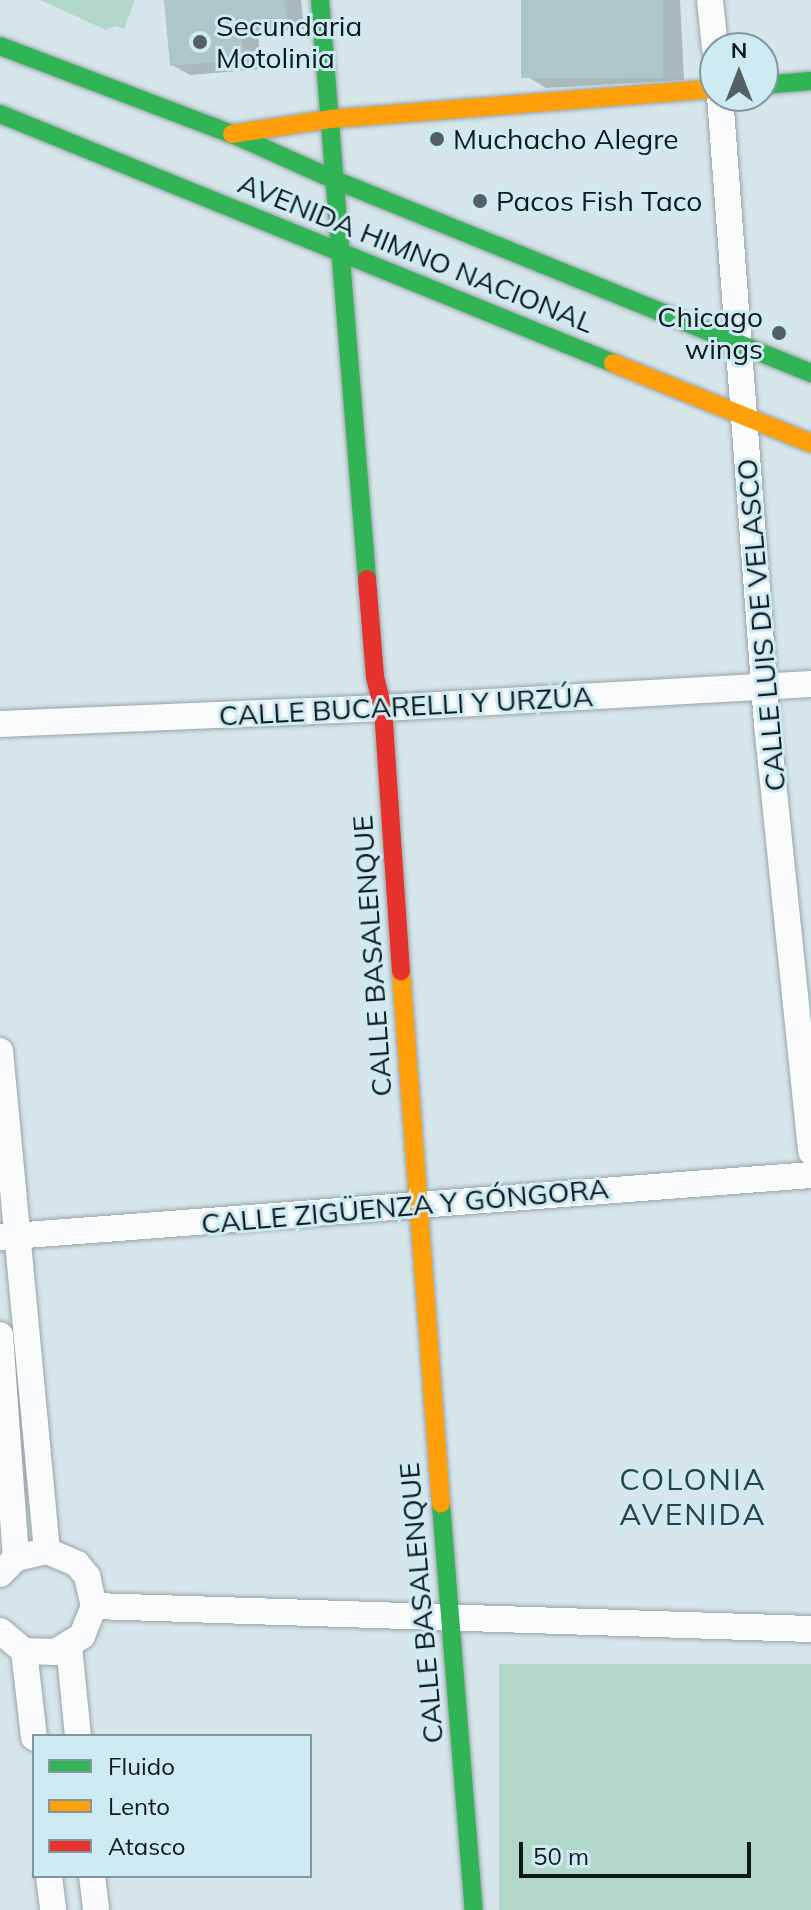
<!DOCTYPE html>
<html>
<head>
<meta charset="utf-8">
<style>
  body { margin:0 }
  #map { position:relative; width:811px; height:1910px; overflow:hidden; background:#d6e6eb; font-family:Mulish,sans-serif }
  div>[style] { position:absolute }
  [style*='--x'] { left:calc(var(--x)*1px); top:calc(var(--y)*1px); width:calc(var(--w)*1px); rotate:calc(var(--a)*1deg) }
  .green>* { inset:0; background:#b2d8cc; transform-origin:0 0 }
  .shadow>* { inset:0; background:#0003 }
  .building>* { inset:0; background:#aec6c7; transform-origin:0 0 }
  .roads { filter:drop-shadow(0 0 2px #98a4a7) drop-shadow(0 0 2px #98a4a7) }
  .street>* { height:26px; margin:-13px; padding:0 13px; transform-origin:13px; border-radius:13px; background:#f9fbfc }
  .fast>* { height:18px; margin:-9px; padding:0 9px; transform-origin:9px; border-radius:9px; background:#30b455 }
  .slow>* { height:18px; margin:-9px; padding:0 9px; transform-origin:9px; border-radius:9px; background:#ff9f0a }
  .jam>* { height:18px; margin:-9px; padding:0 9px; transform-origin:9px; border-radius:9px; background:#e5322d }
  .dots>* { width:22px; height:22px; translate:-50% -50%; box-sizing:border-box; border:4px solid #ceebf3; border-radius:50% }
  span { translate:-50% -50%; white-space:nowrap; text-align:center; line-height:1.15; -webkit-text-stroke:6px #ceebf3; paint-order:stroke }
  .poi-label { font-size:28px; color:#0e191c }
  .left { translate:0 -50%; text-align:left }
  .right { translate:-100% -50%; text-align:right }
  .street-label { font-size:28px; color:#0e191c }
  .neighbourhood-label { font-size:30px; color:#2b444a; letter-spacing:2px }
  .legend { position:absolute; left:32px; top:1734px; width:280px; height:144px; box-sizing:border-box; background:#ceebf3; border:2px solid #81979d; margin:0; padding:10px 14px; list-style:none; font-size:24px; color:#0e191c }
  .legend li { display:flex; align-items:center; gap:16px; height:40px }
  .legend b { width:40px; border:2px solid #81979d }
  .north { position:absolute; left:699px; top:32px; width:80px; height:80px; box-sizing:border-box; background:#ceebf3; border:2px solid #81979d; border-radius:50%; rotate:0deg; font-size:22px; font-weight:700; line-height:32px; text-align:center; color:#0e191c }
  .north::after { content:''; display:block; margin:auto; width:28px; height:36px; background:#546164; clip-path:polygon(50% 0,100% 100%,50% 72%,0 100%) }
  .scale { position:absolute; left:519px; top:1842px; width:232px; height:36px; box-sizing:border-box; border:4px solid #0e191c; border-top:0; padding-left:10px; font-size:24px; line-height:28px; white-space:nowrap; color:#0e191c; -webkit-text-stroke:6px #ceebf3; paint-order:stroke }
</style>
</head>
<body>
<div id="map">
  <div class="green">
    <i style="clip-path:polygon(40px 0,135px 0,124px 29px,116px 26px,106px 30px)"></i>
    <i style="left:499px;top:1664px;width:312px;height:246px"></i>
  </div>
  <div class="shadow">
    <i style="clip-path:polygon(166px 0,301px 0,304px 29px,258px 33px,261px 69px,190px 75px,172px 65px)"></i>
    <i style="clip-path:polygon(523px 0,680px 0,684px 80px,546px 88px,528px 77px)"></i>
  </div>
  <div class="building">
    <i style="clip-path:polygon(164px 0,285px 0,287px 20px,240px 23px,244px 60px,170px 66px)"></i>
    <i style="left:521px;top:0;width:142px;height:78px"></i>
  </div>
  <div class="roads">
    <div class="street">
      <i style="--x:710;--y:0;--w:48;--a:84.1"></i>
      <i style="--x:720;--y:96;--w:630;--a:85.72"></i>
      <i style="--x:767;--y:724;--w:430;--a:84.1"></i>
      <i style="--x:0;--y:724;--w:383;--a:-2.4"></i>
      <i style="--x:383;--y:708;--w:429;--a:-3.2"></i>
      <i style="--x:0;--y:1051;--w:502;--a:84.63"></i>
      <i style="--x:0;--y:1237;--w:813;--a:-4.37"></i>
      <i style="--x:0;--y:1335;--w:224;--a:85.9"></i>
      <i style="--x:0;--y:1574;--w:23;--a:-45"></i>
      <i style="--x:16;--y:1558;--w:32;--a:-13"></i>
      <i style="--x:47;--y:1551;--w:33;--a:23"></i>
      <i style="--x:77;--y:1564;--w:16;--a:50"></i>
      <i style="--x:87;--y:1576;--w:31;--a:77"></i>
      <i style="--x:94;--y:1606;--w:32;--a:112"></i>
      <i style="--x:82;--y:1636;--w:31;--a:149"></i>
      <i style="--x:55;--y:1652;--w:31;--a:-178"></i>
      <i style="--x:24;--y:1651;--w:31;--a:-140"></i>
      <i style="--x:94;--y:1606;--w:717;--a:1.84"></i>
      <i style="--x:69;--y:1646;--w:90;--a:84.3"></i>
      <i style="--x:24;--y:1651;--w:87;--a:83.4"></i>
      <i style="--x:49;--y:1876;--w:34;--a:83"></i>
      <i style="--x:92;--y:1876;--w:34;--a:83"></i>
    </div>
    <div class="fast">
      <i style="--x:320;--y:0;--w:581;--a:85.36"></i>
      <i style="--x:0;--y:46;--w:248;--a:20.8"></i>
      <i style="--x:232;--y:134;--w:113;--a:24.1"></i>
      <i style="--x:335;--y:180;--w:514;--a:22.07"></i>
      <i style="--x:763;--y:85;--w:48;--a:-4.8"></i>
      <i style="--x:0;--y:114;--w:662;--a:22.11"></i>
      <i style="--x:441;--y:1504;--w:407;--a:85.4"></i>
    </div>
    <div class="slow">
      <i style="--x:232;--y:134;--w:99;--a:-8.7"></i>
      <i style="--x:330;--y:119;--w:386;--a:-4.5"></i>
      <i style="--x:613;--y:363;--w:214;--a:22"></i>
      <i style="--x:401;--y:971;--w:534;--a:85.71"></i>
    </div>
    <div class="jam">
      <i style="--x:367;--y:579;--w:98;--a:85.3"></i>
      <i style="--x:375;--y:677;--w:32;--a:76"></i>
      <i style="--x:383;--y:708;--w:264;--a:86.1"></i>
    </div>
  </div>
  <div class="dots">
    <i style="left:200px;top:42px;background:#546164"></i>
    <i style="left:437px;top:139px;background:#546164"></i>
    <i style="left:480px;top:201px;background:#546164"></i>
    <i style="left:779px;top:333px;background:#546164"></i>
  </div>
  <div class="poi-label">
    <span class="left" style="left:216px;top:42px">Secundaria<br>Motolinia</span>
    <span class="left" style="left:453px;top:139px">Muchacho Alegre</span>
    <span class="left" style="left:496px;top:201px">Pacos Fish Taco</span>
    <span class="right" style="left:763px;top:333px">Chicago<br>wings</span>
  </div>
  <div class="street-label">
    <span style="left:416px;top:253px;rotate:22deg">AVENIDA HIMNO NACIONAL</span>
    <span style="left:761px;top:625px;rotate:-95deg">CALLE LUIS DE VELASCO</span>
    <span style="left:406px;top:706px;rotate:-3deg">CALLE BUCARELLI Y URZÚA</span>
    <span style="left:372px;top:956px;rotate:-94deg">CALLE BASALENQUE</span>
    <span style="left:405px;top:1206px;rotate:-5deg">CALLE ZIGÜENZA Y GÓNGORA</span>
    <span style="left:421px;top:1603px;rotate:-95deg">CALLE BASALENQUE</span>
  </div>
  <div class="neighbourhood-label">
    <span style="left:693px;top:1496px">COLONIA<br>AVENIDA</span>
  </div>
  <ul class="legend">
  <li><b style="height:10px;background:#30b455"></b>Fluido</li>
  <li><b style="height:10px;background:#ff9f0a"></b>Lento</li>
  <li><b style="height:10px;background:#e5322d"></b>Atasco</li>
  </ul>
  <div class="north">N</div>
  <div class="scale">50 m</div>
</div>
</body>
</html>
